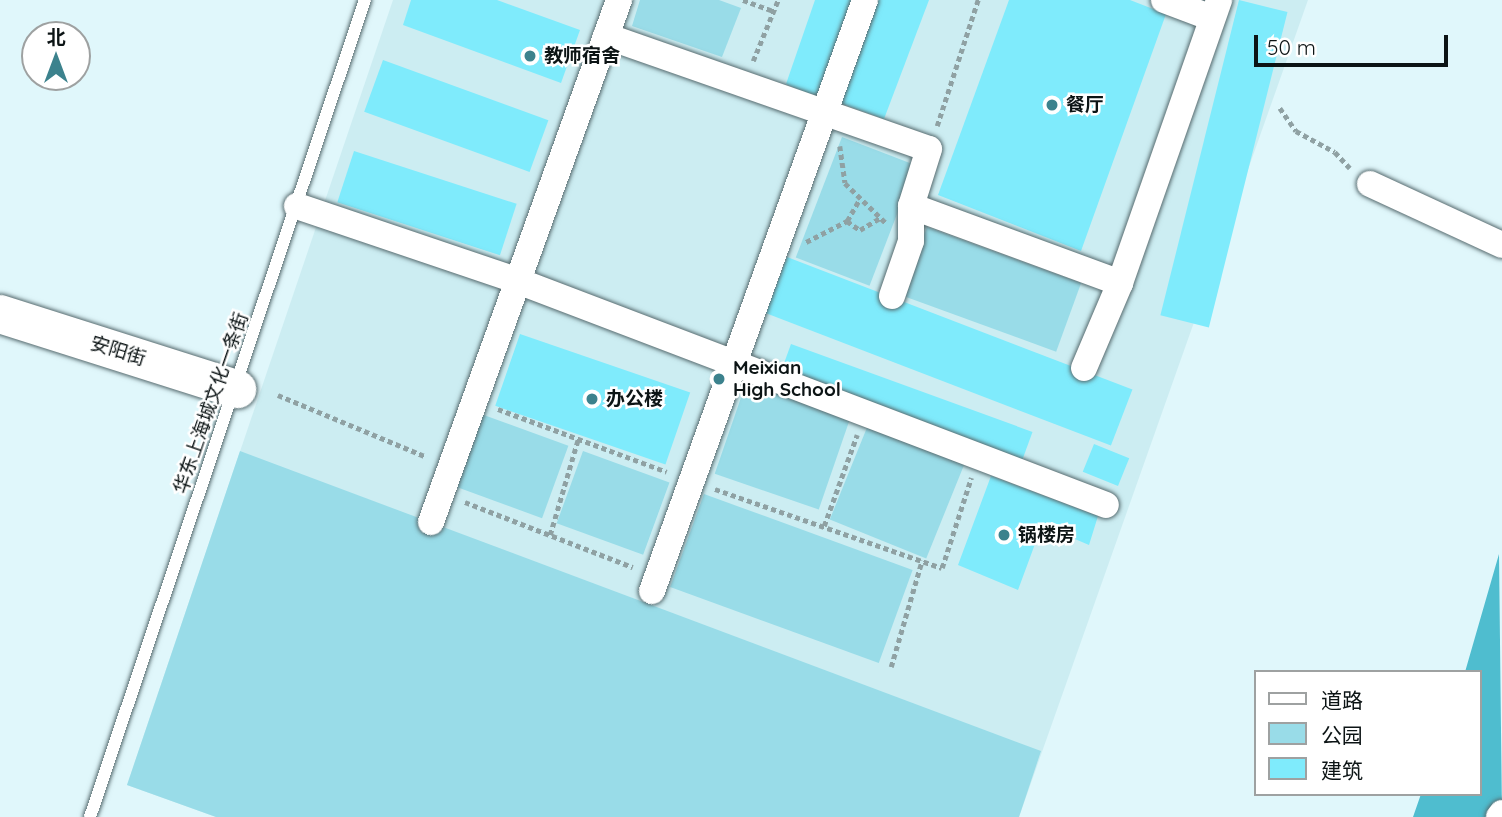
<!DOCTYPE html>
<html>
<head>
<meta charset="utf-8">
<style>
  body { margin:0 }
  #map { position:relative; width:1502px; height:817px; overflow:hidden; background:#e0f7fb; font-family:Quicksand,"Noto Sans SC",sans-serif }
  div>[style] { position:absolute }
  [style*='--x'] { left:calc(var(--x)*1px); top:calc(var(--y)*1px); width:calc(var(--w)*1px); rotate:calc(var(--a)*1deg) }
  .built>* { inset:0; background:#ccedf2 }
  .green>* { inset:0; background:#99dce8; transform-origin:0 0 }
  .forest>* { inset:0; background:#4fbdcf }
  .building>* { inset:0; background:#7febfc; transform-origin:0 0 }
  .path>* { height:4.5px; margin-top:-2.25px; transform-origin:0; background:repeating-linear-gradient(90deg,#8fa1a3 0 5px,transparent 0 8.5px) }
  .roads { filter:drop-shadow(0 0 2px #576b6f) drop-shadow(0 0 2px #576b6f) }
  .service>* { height:12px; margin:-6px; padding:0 6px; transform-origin:6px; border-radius:6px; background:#fff }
  .minor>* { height:26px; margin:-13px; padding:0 13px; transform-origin:13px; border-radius:13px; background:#fff }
  .primary>* { height:38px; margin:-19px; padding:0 19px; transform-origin:19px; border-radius:19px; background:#fff }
  .dots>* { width:19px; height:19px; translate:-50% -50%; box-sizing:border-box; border:4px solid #fff; border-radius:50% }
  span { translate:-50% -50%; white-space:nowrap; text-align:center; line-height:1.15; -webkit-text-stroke:5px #fff; paint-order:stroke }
  .poi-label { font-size:19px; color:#0c1415; font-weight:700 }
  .left { translate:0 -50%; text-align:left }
  .street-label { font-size:19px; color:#0c1415 }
  .legend { position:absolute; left:1254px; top:670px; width:228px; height:126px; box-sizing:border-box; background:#fff; border:2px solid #9ea1a1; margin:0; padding:9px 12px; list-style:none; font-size:21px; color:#0c1415 }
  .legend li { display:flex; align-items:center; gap:14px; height:35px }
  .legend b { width:35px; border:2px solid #9ea1a1 }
  .north { position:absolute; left:21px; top:21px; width:70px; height:70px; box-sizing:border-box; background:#fff; border:2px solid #9ea1a1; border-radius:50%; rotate:0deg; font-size:19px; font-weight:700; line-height:28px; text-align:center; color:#0c1415 }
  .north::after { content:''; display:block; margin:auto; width:24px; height:32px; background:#3c828d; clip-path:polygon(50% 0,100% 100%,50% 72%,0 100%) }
  .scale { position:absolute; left:1254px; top:35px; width:194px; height:32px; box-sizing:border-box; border:4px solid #0c1415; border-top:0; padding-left:9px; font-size:21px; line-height:24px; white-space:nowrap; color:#0c1415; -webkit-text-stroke:5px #fff; paint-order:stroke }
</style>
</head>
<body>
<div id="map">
  <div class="built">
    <i style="clip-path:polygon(393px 0,1308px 0,1019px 817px,216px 817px,127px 785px)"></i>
  </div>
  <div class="green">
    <i style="clip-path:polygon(640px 0,719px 0,741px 8px,722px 57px,632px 26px)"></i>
    <i style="left:842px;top:137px;width:79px;height:129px;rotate:21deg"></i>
    <i style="left:927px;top:227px;width:164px;height:73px;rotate:20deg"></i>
    <i style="left:746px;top:383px;width:110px;height:96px;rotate:19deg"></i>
    <i style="left:481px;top:414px;width:93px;height:77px;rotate:20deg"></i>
    <i style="left:868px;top:425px;width:104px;height:102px;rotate:22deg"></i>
    <i style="clip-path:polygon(240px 451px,1041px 751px,1019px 817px,216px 817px,127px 785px)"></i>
    <i style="left:583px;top:451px;width:92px;height:77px;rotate:20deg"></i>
    <i style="left:704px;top:494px;width:222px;height:99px;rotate:20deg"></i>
  </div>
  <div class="forest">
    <i style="clip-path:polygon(1499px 554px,1502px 817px,1413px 817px,1421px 794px,1479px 794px,1479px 672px,1465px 672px)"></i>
  </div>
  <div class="building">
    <i style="clip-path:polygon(411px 0,497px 0,580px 30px,561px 83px,403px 25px)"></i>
    <i style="clip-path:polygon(815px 0,857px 0,819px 99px,786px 84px)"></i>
    <i style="clip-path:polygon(878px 0,929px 0,884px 119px,840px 103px)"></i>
    <i style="clip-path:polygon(1009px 0,1130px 0,1166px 14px,1081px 251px,938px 195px)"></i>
    <i style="left:1239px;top:0;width:50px;height:325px;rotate:14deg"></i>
    <i style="left:383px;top:60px;width:176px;height:55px;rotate:20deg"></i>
    <i style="left:354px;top:151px;width:171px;height:54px;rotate:18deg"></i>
    <i style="left:787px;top:257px;width:370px;height:60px;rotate:21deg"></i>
    <i style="left:520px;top:334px;width:180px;height:76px;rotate:19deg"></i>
    <i style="left:791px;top:344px;width:257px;height:31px;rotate:20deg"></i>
    <i style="left:1094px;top:444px;width:38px;height:30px;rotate:22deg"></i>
    <i style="clip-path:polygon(991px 476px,1098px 516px,1089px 545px,1042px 525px,1018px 590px,958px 565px)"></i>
  </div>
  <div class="path">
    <i style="--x:743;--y:0;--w:33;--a:20"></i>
    <i style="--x:753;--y:61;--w:66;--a:-67.7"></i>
    <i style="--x:1280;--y:108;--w:28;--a:55"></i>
    <i style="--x:1296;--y:131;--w:44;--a:28.3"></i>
    <i style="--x:1335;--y:152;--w:22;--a:47"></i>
    <i style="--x:937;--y:126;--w:133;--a:-72"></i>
    <i style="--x:840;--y:146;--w:37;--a:82"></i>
    <i style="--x:845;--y:183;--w:59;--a:44.3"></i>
    <i style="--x:847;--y:221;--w:16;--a:35"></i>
    <i style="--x:860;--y:230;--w:23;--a:-31"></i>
    <i style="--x:806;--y:242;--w:46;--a:-27.1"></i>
    <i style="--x:847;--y:221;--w:24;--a:-60"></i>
    <i style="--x:278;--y:395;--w:161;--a:22.6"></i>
    <i style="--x:498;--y:409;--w:180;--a:20.4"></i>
    <i style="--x:715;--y:489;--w:240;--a:19.2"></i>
    <i style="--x:942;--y:568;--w:95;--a:-72.1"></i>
    <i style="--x:465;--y:502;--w:180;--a:21.2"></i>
    <i style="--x:824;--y:526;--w:97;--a:-70.1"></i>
    <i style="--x:550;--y:535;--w:100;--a:-73.7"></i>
    <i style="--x:891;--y:667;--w:111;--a:-73.8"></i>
  </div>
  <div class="roads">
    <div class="service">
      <i style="--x:90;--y:817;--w:862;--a:-71.4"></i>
    </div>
    <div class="minor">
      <i style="--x:1164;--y:0;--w:51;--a:20.6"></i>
      <i style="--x:606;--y:36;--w:342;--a:19.3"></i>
      <i style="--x:929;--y:149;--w:60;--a:107.5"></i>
      <i style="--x:911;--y:206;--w:223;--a:20.2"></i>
      <i style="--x:1370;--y:184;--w:145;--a:24.8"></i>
      <i style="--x:297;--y:206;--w:233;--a:18.7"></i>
      <i style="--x:518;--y:281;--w:629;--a:20.85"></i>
      <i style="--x:892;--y:296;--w:58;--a:-70.9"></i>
      <i style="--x:911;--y:241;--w:35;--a:-90"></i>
      <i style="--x:1084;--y:368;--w:92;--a:-67"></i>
      <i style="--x:1120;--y:283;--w:300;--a:-70.7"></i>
      <i style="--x:431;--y:522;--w:555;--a:-70.19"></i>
      <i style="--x:652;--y:591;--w:628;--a:-70.18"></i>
      <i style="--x:1499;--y:817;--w:5;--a:-53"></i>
    </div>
    <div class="primary">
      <i style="--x:0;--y:314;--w:249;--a:17.6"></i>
    </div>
  </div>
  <div class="dots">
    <i style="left:530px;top:56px;background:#3c828d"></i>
    <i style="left:1052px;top:105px;background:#3c828d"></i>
    <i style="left:719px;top:379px;background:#3c828d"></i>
    <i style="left:592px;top:399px;background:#3c828d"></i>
    <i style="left:1004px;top:535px;background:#3c828d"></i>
  </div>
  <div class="poi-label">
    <span class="left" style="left:544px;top:56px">教师宿舍</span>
    <span class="left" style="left:1066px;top:105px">餐厅</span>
    <span class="left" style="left:733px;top:379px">Meixian<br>High School</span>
    <span class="left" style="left:606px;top:399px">办公楼</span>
    <span class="left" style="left:1018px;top:535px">锅楼房</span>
  </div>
  <div class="street-label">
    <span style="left:118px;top:351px;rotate:17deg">安阳街</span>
    <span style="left:211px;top:403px;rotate:-71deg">华东上海城文化一条街</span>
  </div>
  <ul class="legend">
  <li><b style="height:9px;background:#fff"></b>道路</li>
  <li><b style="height:19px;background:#99dce8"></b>公园</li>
  <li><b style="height:19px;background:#7febfc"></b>建筑</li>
  </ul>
  <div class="north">北</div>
  <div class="scale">50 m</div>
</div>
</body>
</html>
